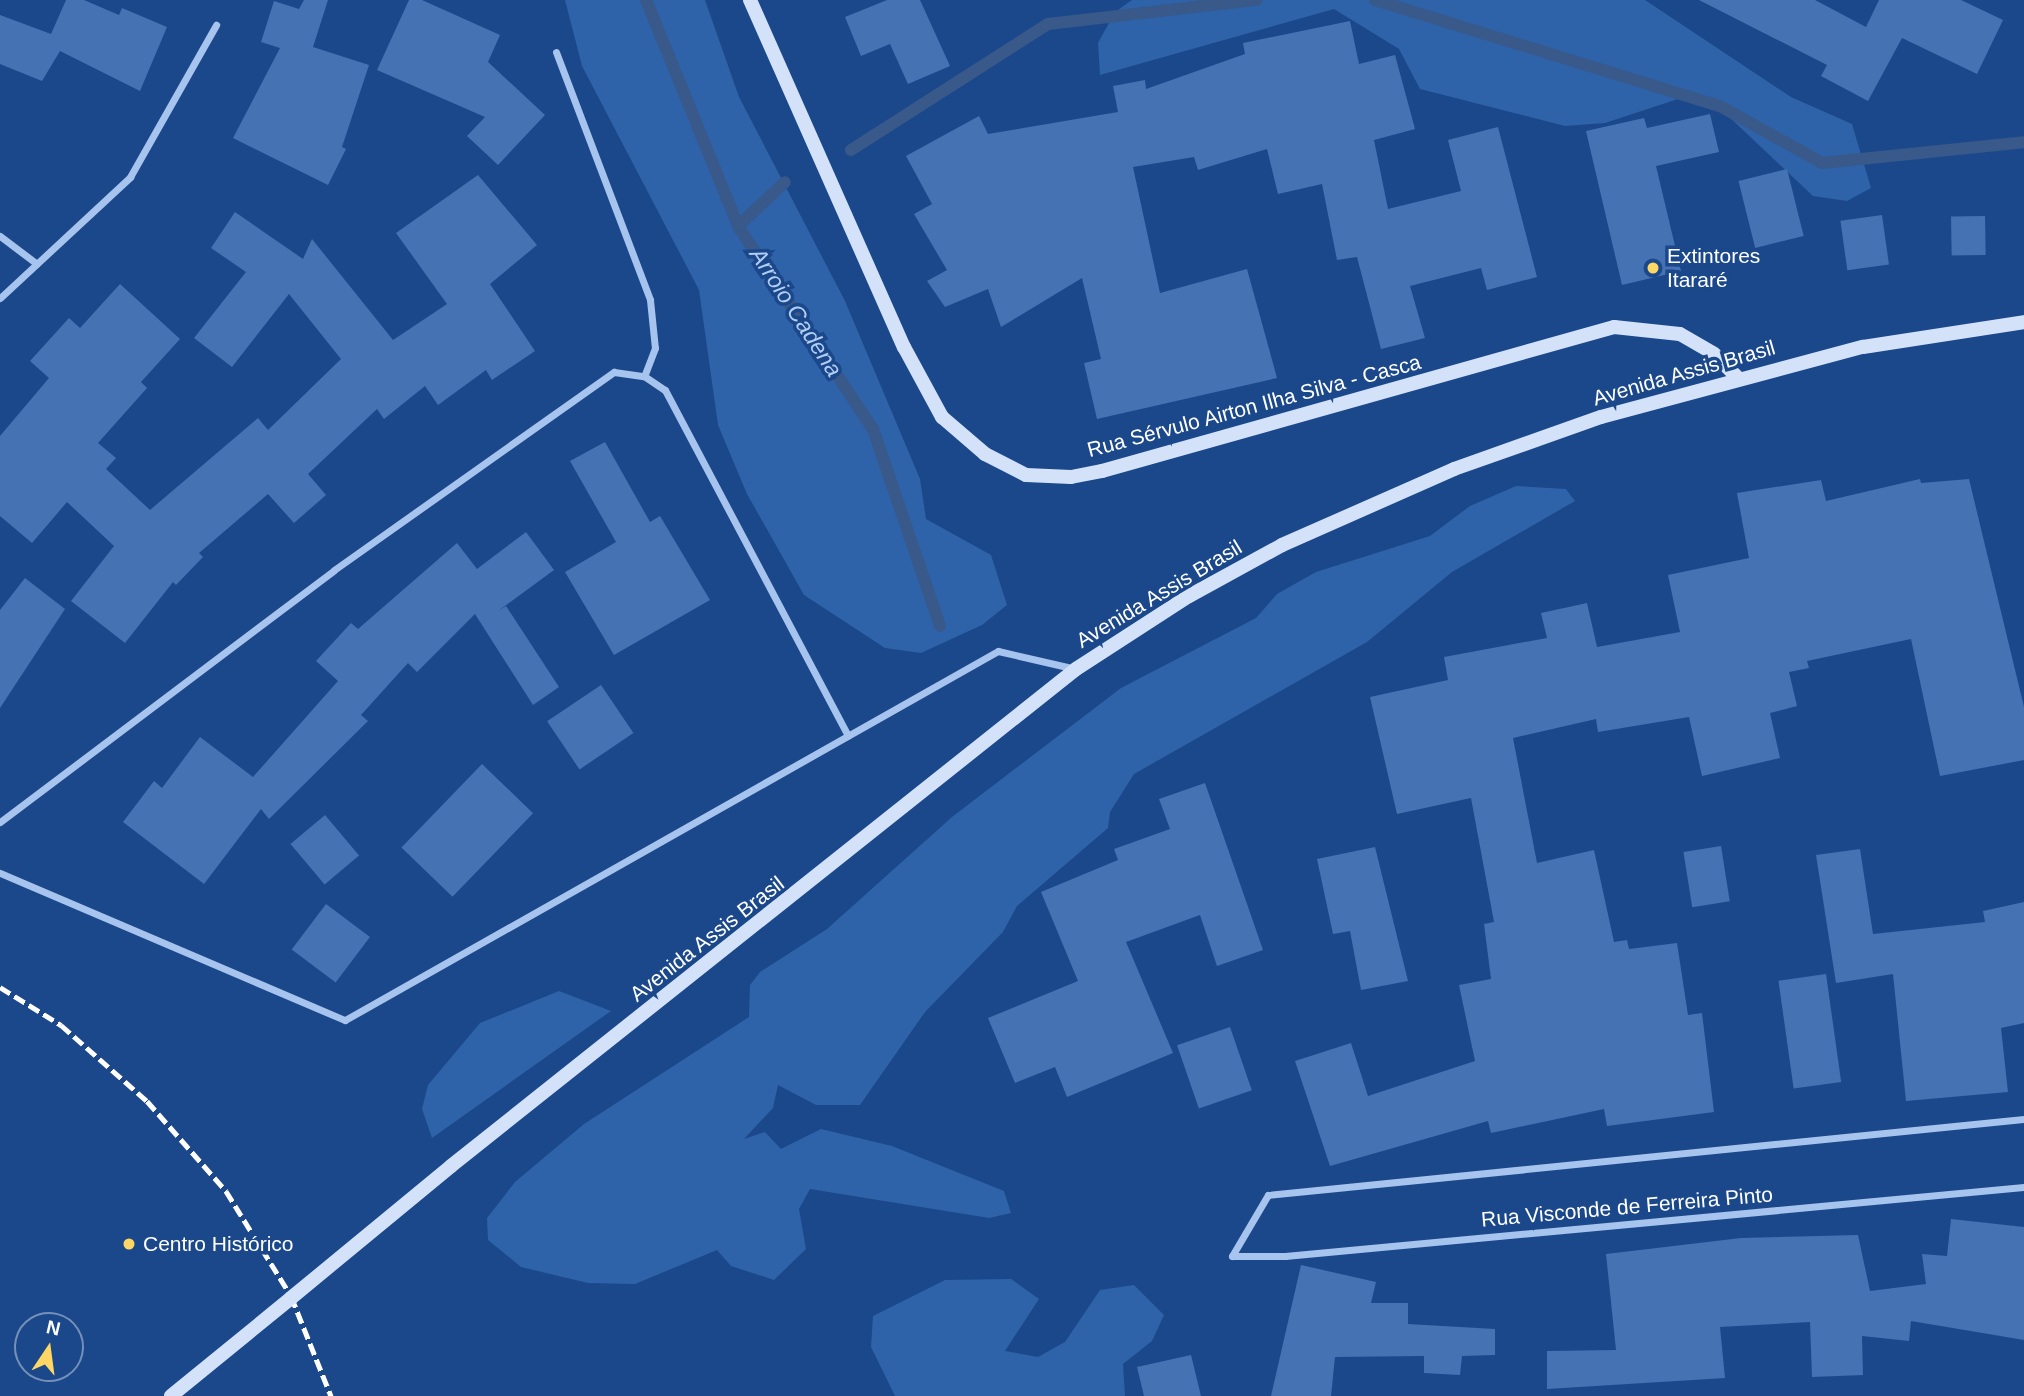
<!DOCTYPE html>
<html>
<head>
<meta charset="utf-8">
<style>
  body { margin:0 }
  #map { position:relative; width:2024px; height:1396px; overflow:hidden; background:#1b488b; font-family:Arial,sans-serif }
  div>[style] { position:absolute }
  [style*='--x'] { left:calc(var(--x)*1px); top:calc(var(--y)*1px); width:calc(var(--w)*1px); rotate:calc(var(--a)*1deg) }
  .green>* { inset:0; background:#2e62a9 }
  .stream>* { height:12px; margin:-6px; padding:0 6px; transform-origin:6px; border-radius:6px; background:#38598a }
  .building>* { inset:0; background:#4472b3; transform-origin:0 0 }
  .street>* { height:7px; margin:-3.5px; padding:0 3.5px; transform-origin:3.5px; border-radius:3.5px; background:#a6c4ed }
  .secondary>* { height:14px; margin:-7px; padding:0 7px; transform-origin:7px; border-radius:7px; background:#d3e2f9 }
  .rail>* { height:5px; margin-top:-2.5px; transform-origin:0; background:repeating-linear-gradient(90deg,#fff 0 12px,transparent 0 17px) }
  .secondary-bridge>* { height:14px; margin:-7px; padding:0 7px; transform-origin:7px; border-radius:7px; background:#d3e2f9 }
  .dots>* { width:19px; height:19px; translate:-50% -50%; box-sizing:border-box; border:4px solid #1b488b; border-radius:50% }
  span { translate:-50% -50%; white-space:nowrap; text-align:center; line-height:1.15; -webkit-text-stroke:7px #1b488b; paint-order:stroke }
  .poi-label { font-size:21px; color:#fff }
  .left { translate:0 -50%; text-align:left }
  .street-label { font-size:21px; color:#fff }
  .water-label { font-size:23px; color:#b2cef4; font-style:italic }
  .north { position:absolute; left:14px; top:1312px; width:70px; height:70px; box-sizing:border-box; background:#1b488b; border:2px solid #7691b9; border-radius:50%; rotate:13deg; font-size:19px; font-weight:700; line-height:28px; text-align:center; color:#fff }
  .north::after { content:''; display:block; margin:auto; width:24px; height:32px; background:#fed663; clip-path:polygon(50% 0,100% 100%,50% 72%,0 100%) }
</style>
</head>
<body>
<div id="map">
  <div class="green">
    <i style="clip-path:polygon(565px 0,705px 0,739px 97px,845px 301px,920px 479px,926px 519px,991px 555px,1007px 605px,982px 625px,921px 653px,885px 648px,804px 595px,747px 494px,718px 425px,699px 290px,582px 66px)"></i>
    <i style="clip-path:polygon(1132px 0,1645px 0,1791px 97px,1852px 124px,1871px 188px,1847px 201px,1813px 196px,1726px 114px,1678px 99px,1605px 123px,1565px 126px,1420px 89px,1399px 49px,1334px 9px,1100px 75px,1098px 43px,1115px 12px)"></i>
    <i style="clip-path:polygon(1516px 486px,1566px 489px,1575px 501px,1452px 572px,1367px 642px,1134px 774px,1110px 812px,1108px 828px,1017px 906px,1003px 932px,925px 1012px,860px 1105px,816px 1105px,778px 1085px,773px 1108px,744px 1139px,765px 1132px,781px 1149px,821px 1129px,892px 1146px,1004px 1191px,1011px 1213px,989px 1218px,810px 1189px,799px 1209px,806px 1249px,774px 1280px,731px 1266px,717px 1250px,635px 1284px,588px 1283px,521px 1267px,488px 1240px,487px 1218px,515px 1182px,584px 1124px,749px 1017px,750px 985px,760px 972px,827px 929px,952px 817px,1121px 688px,1256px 618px,1277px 594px,1316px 572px,1430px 536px,1470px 506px)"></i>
    <i style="clip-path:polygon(559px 991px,611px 1011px,432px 1138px,422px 1109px,428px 1085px,480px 1023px)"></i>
    <i style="clip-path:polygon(1011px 1279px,1039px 1299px,1005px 1351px,1038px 1357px,1065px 1342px,1100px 1290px,1134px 1285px,1164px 1315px,1152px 1341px,1123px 1364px,1125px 1396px,895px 1396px,871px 1347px,873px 1316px,945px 1280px)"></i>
  </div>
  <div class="stream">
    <i style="--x:646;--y:0;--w:244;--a:67.8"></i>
    <i style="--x:738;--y:226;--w:244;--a:56.4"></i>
    <i style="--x:873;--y:429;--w:208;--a:71.2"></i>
    <i style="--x:1375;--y:0;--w:361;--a:17.1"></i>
    <i style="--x:1720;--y:106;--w:117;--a:29.2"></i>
    <i style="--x:1822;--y:163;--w:203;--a:-5.9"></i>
    <i style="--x:851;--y:150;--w:234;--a:-32.6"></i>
    <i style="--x:1048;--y:24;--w:210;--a:-6.6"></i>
    <i style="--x:738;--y:226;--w:64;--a:-43.1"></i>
  </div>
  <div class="building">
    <i style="clip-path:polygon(66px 0,84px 0,119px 15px,122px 8px,167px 27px,140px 91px,60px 51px,42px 81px,0 64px,0 15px,51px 34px)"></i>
    <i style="clip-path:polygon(304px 0,328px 0,313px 47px,369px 65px,342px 147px,346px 149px,328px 185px,233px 138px,280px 48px,261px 42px,274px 1px,299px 9px)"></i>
    <i style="clip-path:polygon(409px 0,422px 0,500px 35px,488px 62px,545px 115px,498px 165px,467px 136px,485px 117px,377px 70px)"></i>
    <i style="clip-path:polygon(887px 0,920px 0,950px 66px,908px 84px,890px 44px,861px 56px,845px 17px)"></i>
    <i style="clip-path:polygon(1699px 0,1815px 0,1866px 27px,1879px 0,1961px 0,2003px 20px,1977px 74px,1902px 38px,1868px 101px,1821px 76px,1827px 65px)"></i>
    <i style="clip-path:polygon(1350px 21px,1359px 64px,1395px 55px,1415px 129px,1374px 140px,1388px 209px,1461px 191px,1448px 140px,1498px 127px,1537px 277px,1487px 290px,1481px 268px,1410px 286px,1425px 338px,1381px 349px,1357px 257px,1337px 260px,1322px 184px,1278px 194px,1267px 149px,1198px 170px,1194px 157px,1133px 167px,1160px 293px,1247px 269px,1277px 378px,1097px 419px,1084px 363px,1101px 359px,1082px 278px,1001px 327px,988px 289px,945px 307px,927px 281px,947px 270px,914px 214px,932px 204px,906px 156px,979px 116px,988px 134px,1118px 112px,1113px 86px,1145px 80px,1146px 89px,1245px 54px,1243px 43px)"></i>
    <i style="clip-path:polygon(1710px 114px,1719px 152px,1656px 166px,1681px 271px,1622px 285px,1586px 131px,1644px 118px,1647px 128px)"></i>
    <i style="left:1787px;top:169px;width:69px;height:50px;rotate:76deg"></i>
    <i style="clip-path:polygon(478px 175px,537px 245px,490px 284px,535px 351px,492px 380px,486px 370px,438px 405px,425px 386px,384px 419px,377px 409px,308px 474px,326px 495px,294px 523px,268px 494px,199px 553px,203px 557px,176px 585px,173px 582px,125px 643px,71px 601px,114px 546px,67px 502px,32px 543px,0 516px,0 436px,49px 378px,30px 361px,69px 318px,80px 328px,120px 284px,180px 339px,141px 382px,147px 388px,98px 443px,116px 458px,106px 469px,150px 510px,258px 418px,268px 430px,341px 359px,289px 294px,232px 367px,194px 338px,246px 272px,211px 248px,235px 212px,303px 259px,312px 239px,393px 340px,447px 304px,396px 233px)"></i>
    <i style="left:1882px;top:215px;width:50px;height:42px;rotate:82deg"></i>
    <i style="left:1985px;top:216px;width:39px;height:34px;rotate:89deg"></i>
    <i style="clip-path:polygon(605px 442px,650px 522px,660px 516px,710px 600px,614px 655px,565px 572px,616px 542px,570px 461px)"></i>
    <i style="clip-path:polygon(1920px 479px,1921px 483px,1969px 479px,2024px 707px,2024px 760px,1940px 776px,1911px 639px,1807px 661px,1809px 668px,1789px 672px,1797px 706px,1770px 713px,1780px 758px,1702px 776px,1689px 717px,1598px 732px,1596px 719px,1513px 738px,1537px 863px,1594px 850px,1614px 942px,1627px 940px,1629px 949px,1677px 943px,1688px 1015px,1702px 1013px,1714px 1112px,1607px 1126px,1604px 1109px,1491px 1133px,1488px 1121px,1330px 1166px,1295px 1061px,1351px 1043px,1368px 1096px,1475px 1061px,1459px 985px,1491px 979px,1484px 924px,1494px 922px,1471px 798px,1397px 814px,1370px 697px,1448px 680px,1444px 657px,1547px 638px,1541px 613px,1587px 603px,1597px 647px,1680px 632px,1668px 575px,1749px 558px,1737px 493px,1821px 480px,1826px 501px)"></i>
    <i style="clip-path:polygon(526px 532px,554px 570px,498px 611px,506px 606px,559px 687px,533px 705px,475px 614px,417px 672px,408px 663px,361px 715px,368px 721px,269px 819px,261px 809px,204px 884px,123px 822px,154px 781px,162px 788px,200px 737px,253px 777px,338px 681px,316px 661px,351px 623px,358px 629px,457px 543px,477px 569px)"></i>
    <i style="clip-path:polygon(25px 578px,65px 609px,0 708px,0 610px)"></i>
    <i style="left:601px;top:685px;width:58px;height:65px;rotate:56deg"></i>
    <i style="left:482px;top:764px;width:71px;height:116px;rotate:44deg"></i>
    <i style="clip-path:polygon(1205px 783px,1263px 950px,1217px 966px,1200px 915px,1126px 942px,1173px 1053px,1067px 1097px,1055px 1067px,1015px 1083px,988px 1018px,1078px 981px,1041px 892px,1118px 860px,1114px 849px,1170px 829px,1159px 799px)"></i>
    <i style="left:325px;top:815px;width:53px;height:45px;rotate:50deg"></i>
    <i style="left:1721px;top:846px;width:56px;height:38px;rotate:81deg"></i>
    <i style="clip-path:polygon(1375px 847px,1408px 981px,1361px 990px,1350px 931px,1333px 934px,1317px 859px)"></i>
    <i style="clip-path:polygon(1860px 849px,1873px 934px,1985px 922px,1983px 911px,2024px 902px,2024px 1023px,2001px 1028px,2008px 1092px,1906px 1101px,1893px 974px,1836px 983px,1816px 855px)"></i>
    <i style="left:326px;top:904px;width:55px;height:57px;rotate:37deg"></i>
    <i style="left:1826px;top:974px;width:109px;height:48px;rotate:82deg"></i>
    <i style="left:1230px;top:1027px;width:67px;height:56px;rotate:71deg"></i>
    <i style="clip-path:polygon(1951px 1219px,2024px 1227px,2024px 1340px,1911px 1321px,1909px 1341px,1862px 1336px,1863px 1375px,1812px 1377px,1810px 1322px,1720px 1327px,1725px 1378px,1547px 1389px,1547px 1351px,1616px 1350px,1606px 1254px,1741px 1238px,1858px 1235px,1870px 1291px,1926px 1284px,1922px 1254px,1947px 1256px)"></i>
    <i style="clip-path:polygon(1301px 1265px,1376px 1282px,1371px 1303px,1408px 1303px,1408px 1324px,1495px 1329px,1495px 1355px,1462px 1356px,1460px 1375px,1424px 1373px,1424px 1356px,1335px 1357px,1331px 1396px,1271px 1396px)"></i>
    <i style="clip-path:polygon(1191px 1355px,1201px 1396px,1144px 1396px,1137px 1367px)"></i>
  </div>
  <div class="street">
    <i style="--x:556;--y:52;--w:265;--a:69.2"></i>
    <i style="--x:650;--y:300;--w:48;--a:84.1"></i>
    <i style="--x:655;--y:348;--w:30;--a:111"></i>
    <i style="--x:0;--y:236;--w:46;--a:37.1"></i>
    <i style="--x:0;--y:298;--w:178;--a:-42.9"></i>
    <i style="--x:130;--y:177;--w:175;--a:-60.5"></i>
    <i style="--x:0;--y:822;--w:418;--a:-37"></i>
    <i style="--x:334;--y:570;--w:343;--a:-35.3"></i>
    <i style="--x:614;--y:372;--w:30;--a:8"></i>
    <i style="--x:644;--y:376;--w:25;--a:34"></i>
    <i style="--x:665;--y:390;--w:391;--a:62.1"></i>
    <i style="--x:0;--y:873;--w:375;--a:23.1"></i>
    <i style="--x:345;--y:1020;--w:750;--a:-29.47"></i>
    <i style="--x:998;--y:651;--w:80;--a:13"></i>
    <i style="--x:1232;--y:1256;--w:71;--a:-59.5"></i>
    <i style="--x:1268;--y:1195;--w:760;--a:-5.74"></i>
    <i style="--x:1232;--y:1256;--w:53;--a:0"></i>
    <i style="--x:1285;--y:1256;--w:742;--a:-5.33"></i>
  </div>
  <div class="secondary">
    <i style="--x:750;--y:0;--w:380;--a:66.1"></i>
    <i style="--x:904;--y:347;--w:80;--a:61.5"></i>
    <i style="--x:942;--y:417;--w:57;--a:40.7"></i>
    <i style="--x:985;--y:454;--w:46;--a:27.1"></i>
    <i style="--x:1026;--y:475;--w:45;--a:2.5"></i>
    <i style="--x:1071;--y:477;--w:32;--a:-11"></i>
    <i style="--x:1102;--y:471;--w:532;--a:-15.71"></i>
    <i style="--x:1614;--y:327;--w:66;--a:6.1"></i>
    <i style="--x:1680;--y:334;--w:39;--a:30"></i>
    <i style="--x:1714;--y:354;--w:34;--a:45"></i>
    <i style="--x:451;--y:1166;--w:799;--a:-38.49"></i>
    <i style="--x:1076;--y:669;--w:135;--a:-32.9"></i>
    <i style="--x:1189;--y:596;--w:106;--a:-28.7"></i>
    <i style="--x:1282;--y:545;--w:188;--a:-23.8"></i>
    <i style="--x:1454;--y:469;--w:156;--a:-19.5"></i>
    <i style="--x:1601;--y:417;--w:271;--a:-15"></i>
    <i style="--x:1863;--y:347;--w:163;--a:-8.8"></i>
    <i style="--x:171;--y:1396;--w:155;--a:-39.2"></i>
  </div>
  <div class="rail">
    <i style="--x:0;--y:987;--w:72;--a:31.9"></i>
    <i style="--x:61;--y:1025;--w:115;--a:41.5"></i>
    <i style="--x:147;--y:1101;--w:120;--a:48.7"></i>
    <i style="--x:226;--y:1191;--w:123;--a:58.2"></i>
    <i style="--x:291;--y:1296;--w:108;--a:68.2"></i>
  </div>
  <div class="secondary-bridge">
    <i style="--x:291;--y:1298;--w:207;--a:-39.5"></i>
  </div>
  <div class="dots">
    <i style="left:1653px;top:268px;background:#fed663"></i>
    <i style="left:129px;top:1244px;background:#fed663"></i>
  </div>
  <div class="poi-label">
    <span class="left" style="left:1667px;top:268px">Extintores<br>Itararé</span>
    <span class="left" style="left:143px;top:1244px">Centro Histórico</span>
  </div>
  <div class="street-label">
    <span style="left:1684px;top:373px;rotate:-16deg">Avenida Assis Brasil</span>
    <span style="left:1254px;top:406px;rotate:-15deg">Rua Sérvulo Airton Ilha Silva - Casca</span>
    <span style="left:1159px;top:594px;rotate:-31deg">Avenida Assis Brasil</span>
    <span style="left:707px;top:939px;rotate:-38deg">Avenida Assis Brasil</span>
    <span style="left:1627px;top:1207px;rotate:-5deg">Rua Visconde de Ferreira Pinto</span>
  </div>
  <div class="water-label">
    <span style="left:796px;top:312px;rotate:57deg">Arroio Cadena</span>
  </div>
  <div class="north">N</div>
</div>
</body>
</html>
